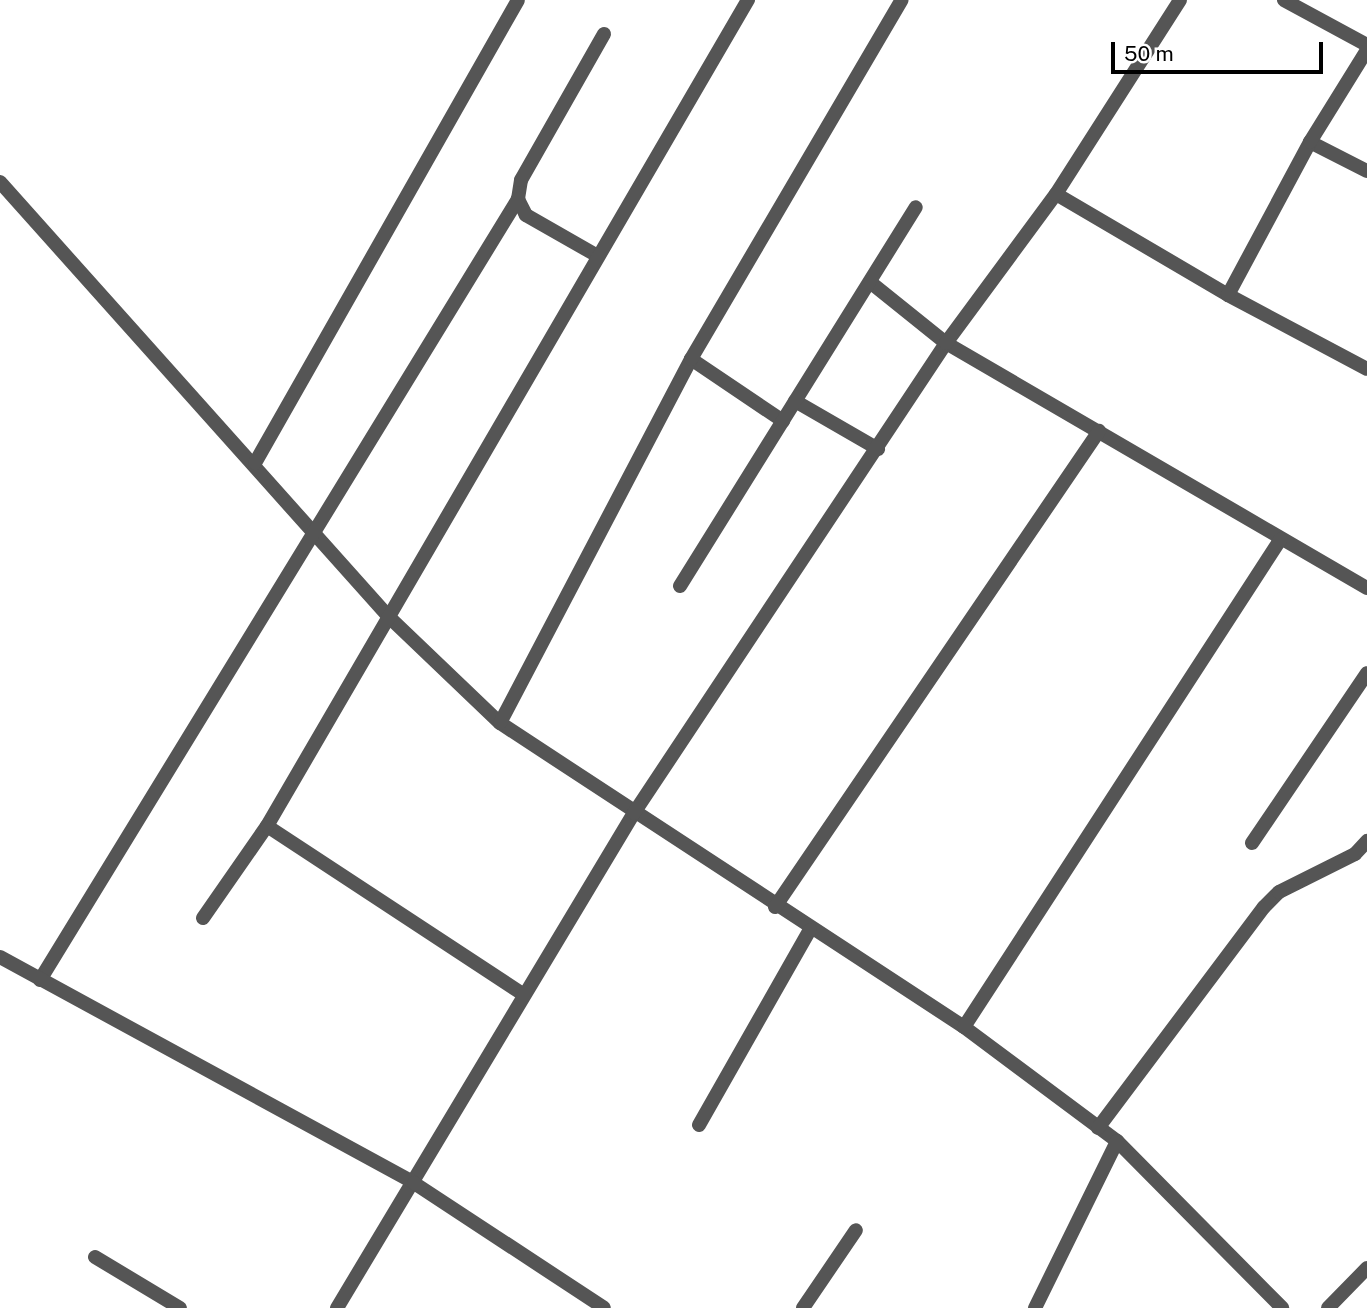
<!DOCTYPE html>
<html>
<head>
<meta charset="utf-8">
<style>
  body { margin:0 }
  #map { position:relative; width:1367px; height:1308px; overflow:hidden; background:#fff; font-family:"Public Sans",sans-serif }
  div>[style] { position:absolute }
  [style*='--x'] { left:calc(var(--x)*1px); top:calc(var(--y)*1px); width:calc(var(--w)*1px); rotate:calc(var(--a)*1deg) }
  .minor>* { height:14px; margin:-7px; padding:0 7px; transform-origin:7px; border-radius:7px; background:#555 }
  .tertiary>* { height:14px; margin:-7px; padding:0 7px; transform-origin:7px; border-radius:7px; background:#555 }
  span { translate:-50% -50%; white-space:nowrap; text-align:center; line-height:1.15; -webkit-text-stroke:7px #fff; paint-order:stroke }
  .scale { position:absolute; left:1111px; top:42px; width:212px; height:32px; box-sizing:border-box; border:4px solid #000; border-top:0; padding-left:9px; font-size:21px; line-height:24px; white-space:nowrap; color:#000; -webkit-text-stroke:5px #fff; paint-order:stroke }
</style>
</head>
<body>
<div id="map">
  <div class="minor">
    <i style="--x:1284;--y:0;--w:94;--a:28.5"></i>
    <i style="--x:1310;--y:142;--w:64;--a:27"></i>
    <i style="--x:0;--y:182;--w:584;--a:48.2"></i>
    <i style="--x:389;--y:617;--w:153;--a:43.7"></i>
    <i style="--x:500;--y:723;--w:555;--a:33.23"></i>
    <i style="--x:964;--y:1027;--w:191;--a:36.7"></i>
    <i style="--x:1117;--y:1141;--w:235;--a:45.3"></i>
    <i style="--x:1056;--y:194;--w:199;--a:30.4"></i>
    <i style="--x:1228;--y:295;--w:157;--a:28"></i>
    <i style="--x:596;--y:255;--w:81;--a:-150.3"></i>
    <i style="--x:526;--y:215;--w:18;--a:-117"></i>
    <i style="--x:518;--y:199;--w:19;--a:-81"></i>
    <i style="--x:521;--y:180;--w:168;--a:-60.4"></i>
    <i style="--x:870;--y:282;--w:97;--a:38.8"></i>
    <i style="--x:946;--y:343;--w:487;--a:30.2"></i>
    <i style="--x:1228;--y:295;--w:174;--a:-61.8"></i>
    <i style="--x:1310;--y:142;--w:108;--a:-58.2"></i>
    <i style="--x:691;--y:359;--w:111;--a:34"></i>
    <i style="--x:795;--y:401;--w:96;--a:30"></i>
    <i style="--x:255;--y:463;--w:532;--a:-60.4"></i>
    <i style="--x:680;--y:586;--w:446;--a:-58.1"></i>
    <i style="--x:500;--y:723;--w:411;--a:-62.3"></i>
    <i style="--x:691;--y:359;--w:416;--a:-59.6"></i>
    <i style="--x:267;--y:826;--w:306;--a:33.3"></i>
    <i style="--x:1252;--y:843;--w:205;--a:-55.9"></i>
    <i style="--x:775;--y:907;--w:576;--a:-55.76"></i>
    <i style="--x:203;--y:918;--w:112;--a:-55.2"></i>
    <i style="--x:267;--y:826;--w:956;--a:-59.79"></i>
    <i style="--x:40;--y:980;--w:916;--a:-58.53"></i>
    <i style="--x:964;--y:1027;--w:581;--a:-57.02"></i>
    <i style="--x:699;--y:1125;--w:224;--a:-60.4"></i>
    <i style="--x:1098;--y:1128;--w:276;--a:-53.1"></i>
    <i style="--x:1264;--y:907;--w:21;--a:-45"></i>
    <i style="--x:1279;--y:892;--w:85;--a:-26.6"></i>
    <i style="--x:1355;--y:854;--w:18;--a:-47"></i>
    <i style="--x:95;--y:1257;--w:99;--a:31"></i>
    <i style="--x:337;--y:1308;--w:577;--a:-59.04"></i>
    <i style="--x:634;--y:813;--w:564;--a:-56.42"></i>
    <i style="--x:946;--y:343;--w:185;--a:-53.6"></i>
    <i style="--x:1056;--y:194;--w:230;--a:-57.4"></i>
    <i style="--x:803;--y:1308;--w:94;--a:-55.8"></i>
    <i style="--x:1035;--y:1308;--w:186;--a:-63.8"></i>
    <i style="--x:1328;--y:1308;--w:56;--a:-45.7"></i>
  </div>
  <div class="tertiary">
    <i style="--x:0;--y:957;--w:472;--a:28.6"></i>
    <i style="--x:414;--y:1183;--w:227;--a:33.3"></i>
  </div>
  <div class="scale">50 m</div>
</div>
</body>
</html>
